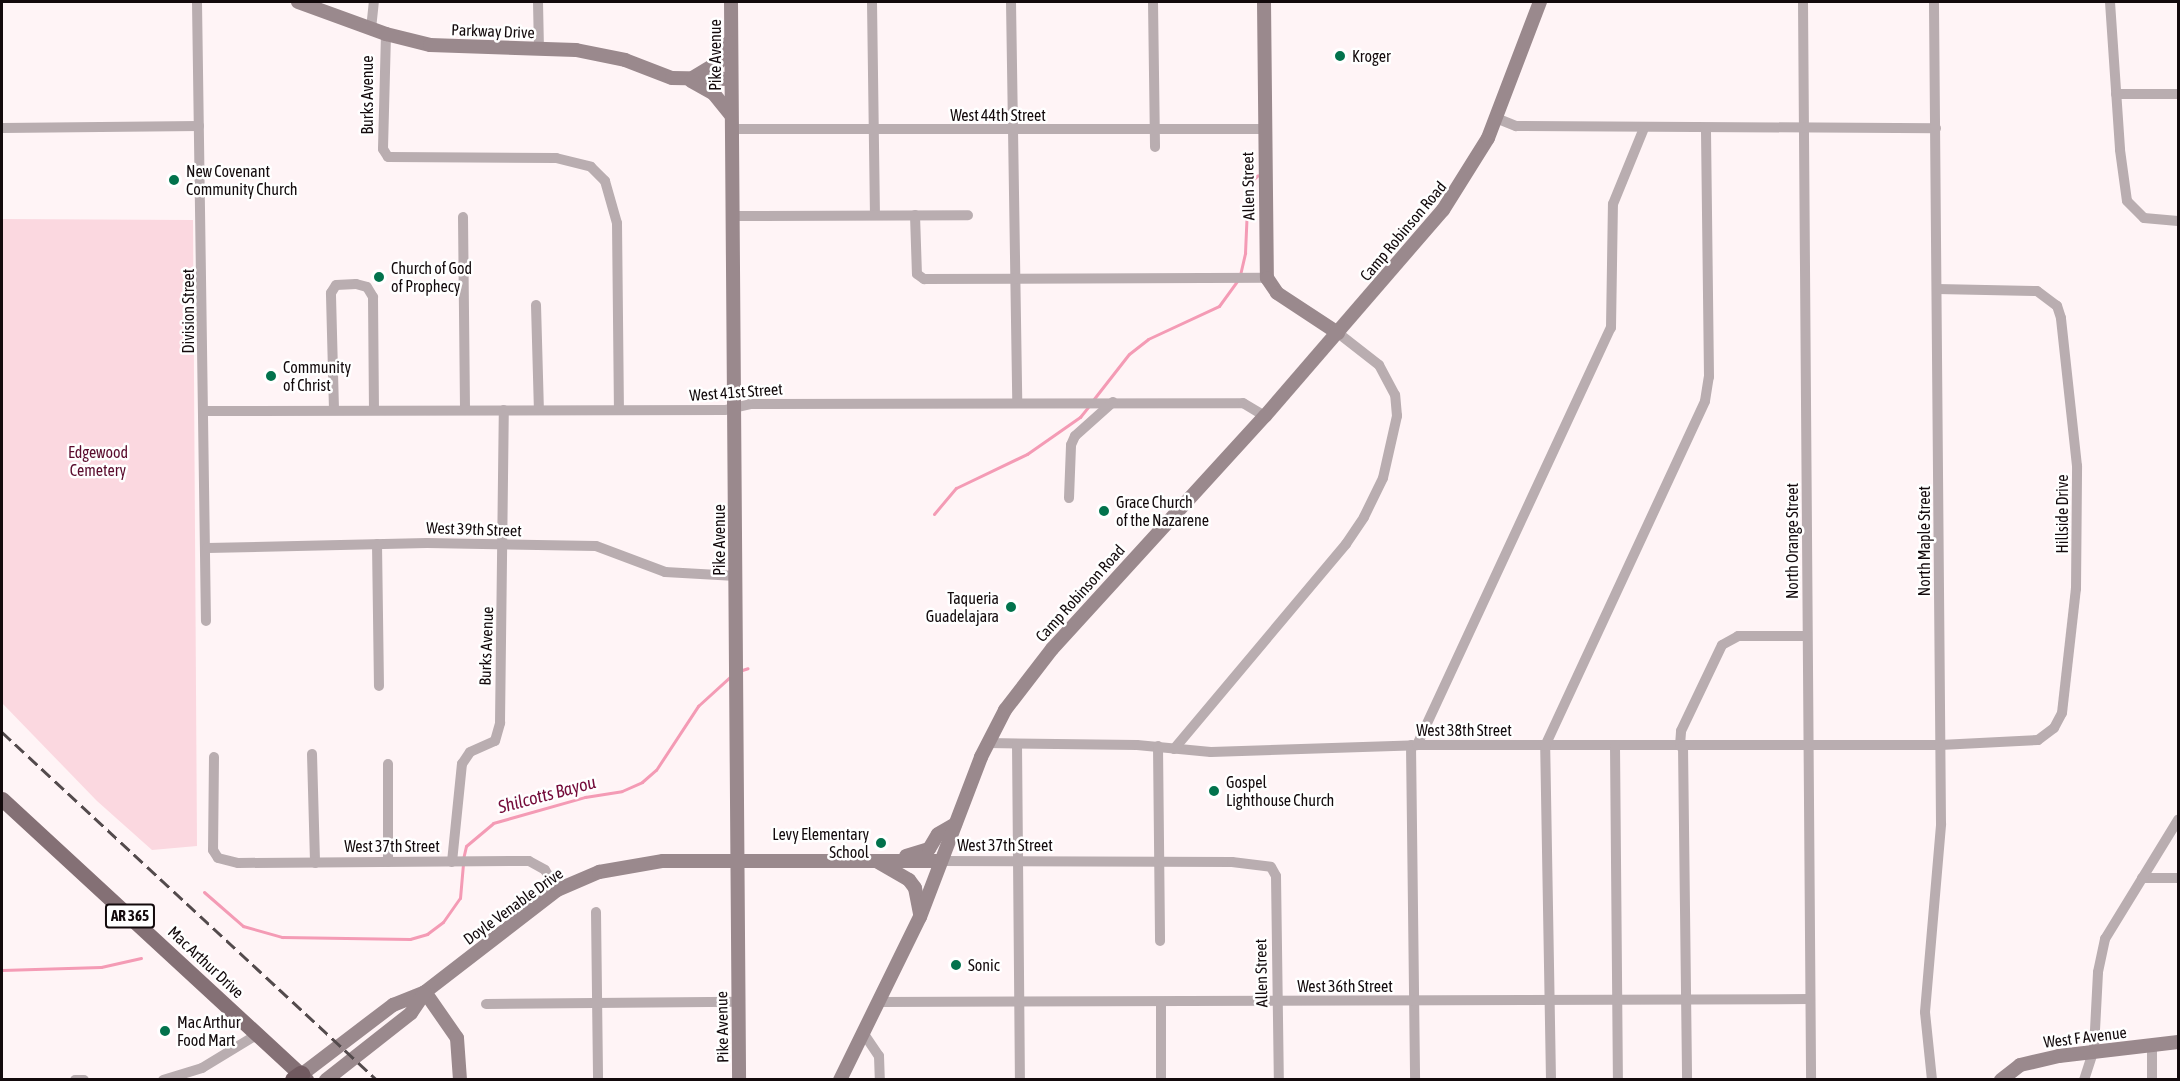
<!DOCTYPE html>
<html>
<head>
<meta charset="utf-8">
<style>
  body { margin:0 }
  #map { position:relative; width:2180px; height:1081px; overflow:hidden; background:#fff4f6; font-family:"Asap Condensed",sans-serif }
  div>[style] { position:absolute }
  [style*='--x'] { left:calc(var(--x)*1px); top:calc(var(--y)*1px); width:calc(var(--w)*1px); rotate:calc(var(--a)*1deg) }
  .green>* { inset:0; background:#fbd8e0 }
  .stream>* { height:3px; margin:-1.5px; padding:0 1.5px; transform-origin:1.5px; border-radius:1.5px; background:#f49bb5 }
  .street>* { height:10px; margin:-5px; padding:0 5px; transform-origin:5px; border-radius:5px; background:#b9adb0 }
  .secondary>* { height:14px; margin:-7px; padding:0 7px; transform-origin:7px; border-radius:7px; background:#9a898d }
  .primary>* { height:15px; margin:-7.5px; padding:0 7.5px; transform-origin:7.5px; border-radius:7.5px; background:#847075 }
  .highway>* { height:18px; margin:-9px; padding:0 9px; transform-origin:9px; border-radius:9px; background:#715a60 }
  .rail>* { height:3px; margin-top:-1.5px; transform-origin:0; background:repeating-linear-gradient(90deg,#534a4c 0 12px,transparent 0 18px) }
  .dots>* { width:16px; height:16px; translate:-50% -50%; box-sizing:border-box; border:3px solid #fff; border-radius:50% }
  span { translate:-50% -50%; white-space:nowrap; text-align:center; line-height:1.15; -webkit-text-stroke:5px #fff; paint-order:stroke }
  .shield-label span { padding:2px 4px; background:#fff; border:2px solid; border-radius:4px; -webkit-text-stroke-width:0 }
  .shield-label { font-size:15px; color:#130a0c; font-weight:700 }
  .street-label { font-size:16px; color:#130a0c }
  .poi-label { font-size:16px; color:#130a0c }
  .left { translate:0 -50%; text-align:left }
  .right { translate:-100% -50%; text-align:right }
  .park-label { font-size:16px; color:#5a0c2d }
  .water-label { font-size:18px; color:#740b3a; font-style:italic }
  .frame { position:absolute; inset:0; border:3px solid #130a0c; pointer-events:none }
</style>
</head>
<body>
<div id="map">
  <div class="green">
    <i style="clip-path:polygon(2px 219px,193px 220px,197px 846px,152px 850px,97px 801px,2px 703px)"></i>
  </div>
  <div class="stream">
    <i style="--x:1240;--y:275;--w:23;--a:-77"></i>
    <i style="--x:1245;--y:253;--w:69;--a:-87.5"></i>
    <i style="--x:1248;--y:184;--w:13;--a:-42"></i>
    <i style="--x:1093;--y:400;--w:58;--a:-52"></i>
    <i style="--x:1129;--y:354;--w:24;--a:-38"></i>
    <i style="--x:1148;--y:339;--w:78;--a:-24.9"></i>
    <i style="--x:1219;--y:306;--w:31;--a:-54"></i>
    <i style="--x:934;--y:514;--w:34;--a:-50"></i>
    <i style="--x:956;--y:488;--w:79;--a:-25.6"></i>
    <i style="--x:1027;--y:454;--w:65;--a:-34.9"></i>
    <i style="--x:1080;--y:417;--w:13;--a:-51"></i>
    <i style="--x:739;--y:671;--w:9;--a:-18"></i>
    <i style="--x:463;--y:859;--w:13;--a:-77"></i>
    <i style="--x:466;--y:846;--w:35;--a:-40"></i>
    <i style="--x:493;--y:823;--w:96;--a:-15.8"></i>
    <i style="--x:585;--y:797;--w:37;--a:-9"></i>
    <i style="--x:622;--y:791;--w:22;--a:-24"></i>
    <i style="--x:642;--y:782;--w:18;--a:-41"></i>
    <i style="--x:656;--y:770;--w:77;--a:-56.7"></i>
    <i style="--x:698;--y:706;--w:47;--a:-42.4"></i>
    <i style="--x:204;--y:892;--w:52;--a:41.1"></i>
    <i style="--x:243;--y:926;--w:41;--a:15.8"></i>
    <i style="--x:282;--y:937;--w:128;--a:0.9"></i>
    <i style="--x:410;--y:939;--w:18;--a:-16"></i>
    <i style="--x:427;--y:934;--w:20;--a:-37"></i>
    <i style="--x:443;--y:922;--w:29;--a:-55"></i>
    <i style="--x:460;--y:898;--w:33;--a:-85"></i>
    <i style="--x:2;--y:970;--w:99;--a:-1.7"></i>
    <i style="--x:101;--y:967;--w:41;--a:-12.7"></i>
  </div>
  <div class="street">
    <i style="--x:197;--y:2;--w:619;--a:89.17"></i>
    <i style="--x:538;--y:2;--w:47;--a:88.8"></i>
    <i style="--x:872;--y:2;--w:212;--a:89.2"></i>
    <i style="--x:1011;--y:2;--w:401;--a:89.1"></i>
    <i style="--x:1153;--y:2;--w:145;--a:89.2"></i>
    <i style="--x:1803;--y:2;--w:1078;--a:89.57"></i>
    <i style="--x:2110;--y:2;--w:148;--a:86.1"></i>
    <i style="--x:2120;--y:150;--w:51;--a:82.2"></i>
    <i style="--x:2127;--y:201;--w:24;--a:45"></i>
    <i style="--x:2144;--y:218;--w:34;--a:5"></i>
    <i style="--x:371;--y:29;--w:27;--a:-84"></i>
    <i style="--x:386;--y:34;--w:115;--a:91.5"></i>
    <i style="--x:383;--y:149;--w:9;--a:58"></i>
    <i style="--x:388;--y:157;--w:168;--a:0.3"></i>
    <i style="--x:556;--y:158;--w:36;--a:14"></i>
    <i style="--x:591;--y:167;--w:20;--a:45"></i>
    <i style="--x:605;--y:181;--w:44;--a:74.1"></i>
    <i style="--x:617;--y:223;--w:187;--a:89.4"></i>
    <i style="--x:2116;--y:94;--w:62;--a:0"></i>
    <i style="--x:1496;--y:118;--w:22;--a:22"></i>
    <i style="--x:1516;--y:126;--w:420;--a:0.3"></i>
    <i style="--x:2;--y:128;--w:197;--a:-0.6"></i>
    <i style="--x:732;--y:129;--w:532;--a:0"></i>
    <i style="--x:915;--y:215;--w:59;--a:88.1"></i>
    <i style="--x:917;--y:274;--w:9;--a:36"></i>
    <i style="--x:924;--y:279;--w:343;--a:-0.2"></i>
    <i style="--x:733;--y:216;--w:235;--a:-0.2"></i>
    <i style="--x:463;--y:217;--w:193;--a:89.4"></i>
    <i style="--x:536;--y:305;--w:105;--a:88.4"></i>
    <i style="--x:334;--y:410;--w:117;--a:-91.5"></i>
    <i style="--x:331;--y:293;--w:9;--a:-58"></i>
    <i style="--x:336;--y:285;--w:20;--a:-3"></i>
    <i style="--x:356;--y:284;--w:11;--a:15"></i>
    <i style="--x:367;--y:287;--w:12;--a:59"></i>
    <i style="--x:373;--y:297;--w:113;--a:89.5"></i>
    <i style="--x:205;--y:411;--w:520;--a:-0.11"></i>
    <i style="--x:725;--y:410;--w:26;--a:-13"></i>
    <i style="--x:750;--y:404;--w:493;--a:-0.1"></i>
    <i style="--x:1243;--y:403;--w:26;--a:31"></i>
    <i style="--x:1069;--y:498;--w:53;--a:-87.8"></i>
    <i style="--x:1071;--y:445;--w:10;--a:-66"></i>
    <i style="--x:1075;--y:436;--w:51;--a:-41.8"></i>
    <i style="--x:377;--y:544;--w:142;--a:89.2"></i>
    <i style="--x:207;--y:548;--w:220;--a:-1.3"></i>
    <i style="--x:427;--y:543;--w:169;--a:1"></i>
    <i style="--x:596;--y:546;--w:74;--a:20.6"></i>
    <i style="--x:665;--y:572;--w:71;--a:3.2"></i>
    <i style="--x:988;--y:743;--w:149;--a:0.8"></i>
    <i style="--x:1137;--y:745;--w:74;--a:5.4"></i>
    <i style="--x:1211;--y:752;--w:206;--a:-1.9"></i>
    <i style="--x:1417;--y:745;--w:523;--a:0"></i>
    <i style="--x:1940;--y:745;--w:98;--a:-2.9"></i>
    <i style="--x:2038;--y:740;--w:20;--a:-37"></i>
    <i style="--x:2054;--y:728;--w:17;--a:-62"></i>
    <i style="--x:2062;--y:713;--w:125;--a:-83.6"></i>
    <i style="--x:2076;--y:589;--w:123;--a:-89.5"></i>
    <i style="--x:2077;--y:466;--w:149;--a:-96.2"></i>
    <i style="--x:2061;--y:318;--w:13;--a:-108"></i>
    <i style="--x:2057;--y:306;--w:25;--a:-143"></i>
    <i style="--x:2037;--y:291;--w:100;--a:-178.9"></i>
    <i style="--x:1017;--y:744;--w:336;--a:89.5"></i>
    <i style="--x:1411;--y:745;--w:335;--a:89.3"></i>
    <i style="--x:1417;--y:745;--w:460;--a:-65.1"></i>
    <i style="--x:1611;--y:328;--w:124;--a:-89.1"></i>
    <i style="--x:1613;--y:204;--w:82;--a:-67.8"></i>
    <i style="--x:1158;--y:746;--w:195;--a:89.4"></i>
    <i style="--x:1615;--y:746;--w:334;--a:89.5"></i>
    <i style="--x:1680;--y:746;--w:15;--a:-86"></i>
    <i style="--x:1681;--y:731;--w:95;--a:-64.5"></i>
    <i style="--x:1722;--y:645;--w:18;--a:-29"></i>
    <i style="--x:1738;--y:636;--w:69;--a:0"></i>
    <i style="--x:1683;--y:746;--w:334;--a:89.3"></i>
    <i style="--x:1174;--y:749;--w:268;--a:-50"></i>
    <i style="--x:1346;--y:544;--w:32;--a:-56"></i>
    <i style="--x:1364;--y:517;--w:43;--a:-64"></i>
    <i style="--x:1383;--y:478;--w:64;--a:-77.3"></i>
    <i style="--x:1397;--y:416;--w:21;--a:-95"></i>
    <i style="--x:1395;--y:395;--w:34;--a:-118"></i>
    <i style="--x:1379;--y:365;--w:52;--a:-142"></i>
    <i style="--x:312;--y:754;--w:109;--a:88.4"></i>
    <i style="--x:214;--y:757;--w:93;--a:90.6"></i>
    <i style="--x:213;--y:850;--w:9;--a:58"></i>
    <i style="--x:218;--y:858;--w:21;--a:14"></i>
    <i style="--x:238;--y:863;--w:291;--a:-0.4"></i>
    <i style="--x:529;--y:861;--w:18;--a:29"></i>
    <i style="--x:545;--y:870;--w:23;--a:59"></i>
    <i style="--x:388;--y:764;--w:98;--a:90"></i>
    <i style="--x:941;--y:861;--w:291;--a:0.2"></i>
    <i style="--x:1232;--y:862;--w:39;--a:7"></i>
    <i style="--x:1271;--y:867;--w:10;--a:61"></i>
    <i style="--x:1276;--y:876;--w:204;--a:89.2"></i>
    <i style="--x:452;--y:862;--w:99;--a:-84.2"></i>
    <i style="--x:462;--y:764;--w:14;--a:-56"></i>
    <i style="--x:470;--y:752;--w:27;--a:-24"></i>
    <i style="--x:495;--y:741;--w:19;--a:-74"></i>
    <i style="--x:500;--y:723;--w:313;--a:-89.3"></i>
    <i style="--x:2142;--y:878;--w:36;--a:0"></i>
    <i style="--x:596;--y:912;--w:168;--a:89.3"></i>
    <i style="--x:880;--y:1002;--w:930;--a:-0.18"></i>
    <i style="--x:1161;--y:1003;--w:77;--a:90"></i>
    <i style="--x:486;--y:1004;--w:252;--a:-0.5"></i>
    <i style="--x:864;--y:1034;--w:27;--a:56"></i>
    <i style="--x:879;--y:1056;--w:24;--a:88"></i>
    <i style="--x:2152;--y:1045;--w:35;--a:90"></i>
    <i style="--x:75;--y:1080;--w:9;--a:0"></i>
    <i style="--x:163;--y:1080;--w:41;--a:-17.1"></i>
    <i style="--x:202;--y:1068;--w:66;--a:-31.3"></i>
    <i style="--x:1551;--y:1080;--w:334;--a:-91"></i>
    <i style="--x:1545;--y:746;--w:380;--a:-65.1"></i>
    <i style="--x:1705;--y:401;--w:24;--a:-81"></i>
    <i style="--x:1709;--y:377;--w:249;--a:-90.7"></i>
    <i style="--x:1932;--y:1080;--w:68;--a:-95.9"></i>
    <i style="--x:1925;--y:1012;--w:189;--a:-85.1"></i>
    <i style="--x:1941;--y:824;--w:822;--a:-90.49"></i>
    <i style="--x:2084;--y:1080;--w:33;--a:-72"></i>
    <i style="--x:2094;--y:1049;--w:77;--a:-87"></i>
    <i style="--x:2098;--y:972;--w:34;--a:-78"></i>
    <i style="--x:2105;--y:939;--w:140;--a:-58.5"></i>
  </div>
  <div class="secondary">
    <i style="--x:298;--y:2;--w:94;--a:20"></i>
    <i style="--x:386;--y:34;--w:45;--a:14"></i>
    <i style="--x:430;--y:45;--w:146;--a:2"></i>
    <i style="--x:576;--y:50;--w:50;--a:11.5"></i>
    <i style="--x:625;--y:60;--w:50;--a:21"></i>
    <i style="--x:672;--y:78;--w:59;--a:1"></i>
    <i style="--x:731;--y:2;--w:1078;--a:89.57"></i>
    <i style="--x:1264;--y:2;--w:276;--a:89.4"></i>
    <i style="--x:1267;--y:278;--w:18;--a:56"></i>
    <i style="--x:1277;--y:293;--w:73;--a:33.3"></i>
    <i style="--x:694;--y:77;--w:29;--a:-31"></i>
    <i style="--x:719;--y:62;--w:22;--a:-63"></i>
    <i style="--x:691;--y:81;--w:26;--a:29"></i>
    <i style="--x:714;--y:94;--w:27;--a:51"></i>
    <i style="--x:906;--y:856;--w:24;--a:-17"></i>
    <i style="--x:929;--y:849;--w:17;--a:-59"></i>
    <i style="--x:938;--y:834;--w:20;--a:-30"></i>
    <i style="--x:878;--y:862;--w:36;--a:30"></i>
    <i style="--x:909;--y:880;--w:10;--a:53"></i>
    <i style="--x:915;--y:888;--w:26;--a:79"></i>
    <i style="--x:425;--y:992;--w:56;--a:55.2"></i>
    <i style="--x:457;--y:1038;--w:42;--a:85.9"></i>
    <i style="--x:301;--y:1075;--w:116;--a:-37.3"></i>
    <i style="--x:393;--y:1005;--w:35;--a:-22"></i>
    <i style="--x:425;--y:992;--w:167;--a:-37.7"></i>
    <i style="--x:557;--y:890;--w:46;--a:-23.2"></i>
    <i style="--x:599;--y:872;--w:65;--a:-9.8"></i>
    <i style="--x:663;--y:861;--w:278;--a:0"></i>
    <i style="--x:326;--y:1080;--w:108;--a:-38.2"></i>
    <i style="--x:411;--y:1013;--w:25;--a:-56"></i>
    <i style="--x:840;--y:1080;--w:182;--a:-63.9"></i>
    <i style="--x:920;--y:917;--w:171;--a:-69.1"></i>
    <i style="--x:981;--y:757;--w:53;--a:-62.9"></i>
    <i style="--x:1005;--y:710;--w:77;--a:-52.4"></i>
    <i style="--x:1052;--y:649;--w:316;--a:-47.6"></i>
    <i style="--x:1265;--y:416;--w:272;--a:-49.2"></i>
    <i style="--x:1443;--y:210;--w:85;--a:-58"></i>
    <i style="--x:1488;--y:138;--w:146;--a:-69.1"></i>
    <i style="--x:2001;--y:1080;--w:24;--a:-38"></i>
    <i style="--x:2020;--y:1065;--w:40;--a:-13"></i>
    <i style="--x:2059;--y:1056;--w:120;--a:-6.7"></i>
  </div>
  <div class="primary">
    <i style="--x:2;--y:799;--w:414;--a:42.7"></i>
  </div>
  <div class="highway">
    <i style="--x:294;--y:1080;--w:9;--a:-36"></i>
  </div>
  <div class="rail">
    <i style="--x:2;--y:732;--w:512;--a:42.86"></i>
  </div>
  <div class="dots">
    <i style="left:1340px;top:56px;background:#02724c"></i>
    <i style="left:174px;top:180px;background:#02724c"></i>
    <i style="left:379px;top:277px;background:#02724c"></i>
    <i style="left:271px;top:376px;background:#02724c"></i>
    <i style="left:1104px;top:511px;background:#02724c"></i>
    <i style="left:1011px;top:607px;background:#02724c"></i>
    <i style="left:1214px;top:791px;background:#02724c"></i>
    <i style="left:881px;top:843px;background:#02724c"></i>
    <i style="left:956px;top:965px;background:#02724c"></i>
    <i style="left:165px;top:1031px;background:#02724c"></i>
  </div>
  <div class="shield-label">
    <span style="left:130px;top:916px">AR 365</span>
  </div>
  <div class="street-label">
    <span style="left:493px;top:31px;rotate:2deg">Parkway Drive</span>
    <span style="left:715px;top:55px;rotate:-90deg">Pike Avenue</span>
    <span style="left:367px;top:95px;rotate:-90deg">Burks Avenue</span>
    <span style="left:998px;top:115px">West 44th Street</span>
    <span style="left:1248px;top:186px;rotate:-91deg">Allen Street</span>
    <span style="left:1403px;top:231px;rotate:-50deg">Camp Robinson Road</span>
    <span style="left:188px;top:311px;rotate:-90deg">Division Street</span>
    <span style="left:736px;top:392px;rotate:-4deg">West 41st Street</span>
    <span style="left:2062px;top:514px;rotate:-90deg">Hillside Drive</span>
    <span style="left:474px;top:529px;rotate:2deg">West 39th Street</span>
    <span style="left:719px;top:540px;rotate:-90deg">Pike Avenue</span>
    <span style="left:1792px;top:541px;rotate:-90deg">North Orange Street</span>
    <span style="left:1924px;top:541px;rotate:-90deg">North Maple Street</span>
    <span style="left:1080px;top:593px;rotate:-48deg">Camp Robinson Road</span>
    <span style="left:486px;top:646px;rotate:-88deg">Burks Avenue</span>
    <span style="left:1464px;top:730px">West 38th Street</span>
    <span style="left:1005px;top:845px">West 37th Street</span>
    <span style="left:392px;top:846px">West 37th Street</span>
    <span style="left:513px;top:906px;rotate:-36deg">Doyle Venable Drive</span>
    <span style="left:206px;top:962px;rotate:43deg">Mac Arthur Drive</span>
    <span style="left:1261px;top:973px;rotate:-91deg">Allen Street</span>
    <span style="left:1345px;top:986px">West 36th Street</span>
    <span style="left:722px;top:1027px;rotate:-91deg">Pike Avenue</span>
    <span style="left:2085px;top:1037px;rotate:-7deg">West F Avenue</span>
  </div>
  <div class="poi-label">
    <span class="left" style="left:1352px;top:56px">Kroger</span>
    <span class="left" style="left:186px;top:180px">New Covenant<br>Community Church</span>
    <span class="left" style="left:391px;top:277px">Church of God<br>of Prophecy</span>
    <span class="left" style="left:283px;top:376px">Community<br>of Christ</span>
    <span class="left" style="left:1116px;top:511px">Grace Church<br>of the Nazarene</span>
    <span class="right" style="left:999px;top:607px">Taqueria<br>Guadelajara</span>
    <span class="left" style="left:1226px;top:791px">Gospel<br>Lighthouse Church</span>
    <span class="right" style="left:869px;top:843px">Levy Elementary<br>School</span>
    <span class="left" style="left:968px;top:965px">Sonic</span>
    <span class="left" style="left:177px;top:1031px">Mac Arthur<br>Food Mart</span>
  </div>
  <div class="park-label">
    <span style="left:98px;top:461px">Edgewood<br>Cemetery</span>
  </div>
  <div class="water-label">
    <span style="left:547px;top:795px;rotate:-15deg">Shilcotts Bayou</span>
  </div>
  <div class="frame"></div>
</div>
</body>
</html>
